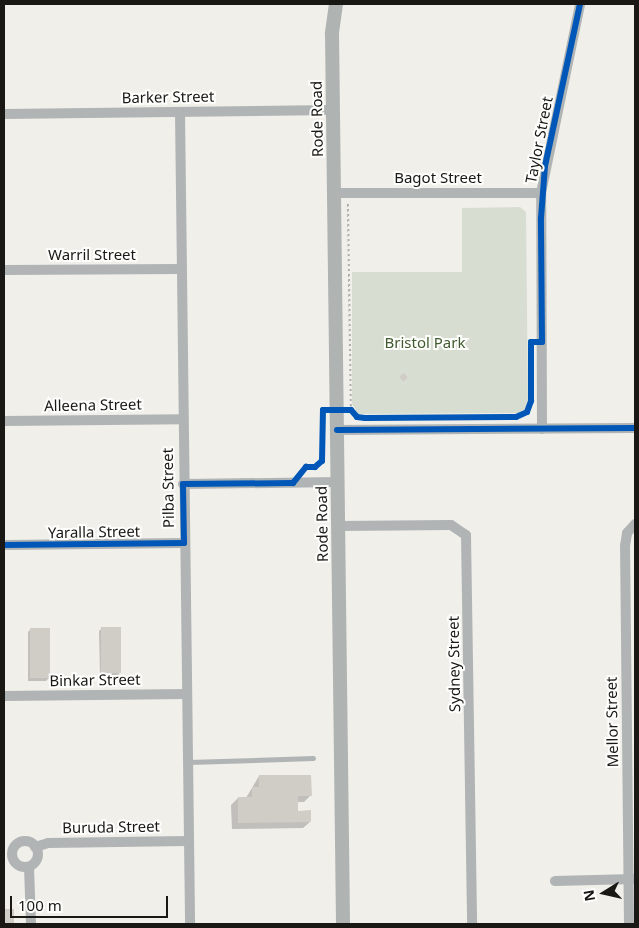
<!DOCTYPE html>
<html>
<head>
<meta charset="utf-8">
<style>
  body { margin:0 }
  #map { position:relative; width:639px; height:928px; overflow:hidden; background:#f0efea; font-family:"Noto Sans",sans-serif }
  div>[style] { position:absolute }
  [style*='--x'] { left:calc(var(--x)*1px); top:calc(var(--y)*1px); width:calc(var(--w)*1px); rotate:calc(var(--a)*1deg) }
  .green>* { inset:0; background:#d8ddd2 }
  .shadow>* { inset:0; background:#0003 }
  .building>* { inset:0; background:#d0cdc6; transform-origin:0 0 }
  .path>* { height:2px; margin-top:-1px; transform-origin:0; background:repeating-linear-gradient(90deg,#afb0ae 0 2.5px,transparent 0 5px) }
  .lane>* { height:5px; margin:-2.5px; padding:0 2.5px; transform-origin:2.5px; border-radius:2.5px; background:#b0b4b4 }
  .street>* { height:10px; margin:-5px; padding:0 5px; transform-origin:5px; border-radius:5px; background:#b0b4b4 }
  .street>.ring { margin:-5px; padding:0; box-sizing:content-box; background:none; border:10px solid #b0b4b4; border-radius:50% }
  .secondary>* { height:14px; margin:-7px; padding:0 7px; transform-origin:7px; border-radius:7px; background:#afb3b2 }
  .cycleway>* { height:6px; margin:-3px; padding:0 3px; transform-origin:3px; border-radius:3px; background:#0057b8 }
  span { translate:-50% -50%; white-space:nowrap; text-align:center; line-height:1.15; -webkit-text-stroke:4px #fefefc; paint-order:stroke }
  .street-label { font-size:15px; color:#191814 }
  .park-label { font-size:15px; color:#415b31 }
  .frame { position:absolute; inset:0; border:5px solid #191814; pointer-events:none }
  .north { position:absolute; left:579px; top:868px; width:50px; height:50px; -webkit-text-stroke:4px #fefefc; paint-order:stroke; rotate:260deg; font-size:14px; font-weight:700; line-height:20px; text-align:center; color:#191814 }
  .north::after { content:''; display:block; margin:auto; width:18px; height:22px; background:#191814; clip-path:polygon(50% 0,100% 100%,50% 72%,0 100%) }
  .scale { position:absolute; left:10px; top:896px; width:158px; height:22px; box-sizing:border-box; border:2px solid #191814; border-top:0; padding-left:6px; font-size:15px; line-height:18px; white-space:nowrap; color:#191814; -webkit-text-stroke:4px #fefefc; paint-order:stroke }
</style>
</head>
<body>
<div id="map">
  <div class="green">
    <i style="clip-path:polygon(520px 207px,526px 212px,528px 406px,523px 413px,358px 414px,352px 404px,352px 272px,462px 272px,462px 208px)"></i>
  </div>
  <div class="shadow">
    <i style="clip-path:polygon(102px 628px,120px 676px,117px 679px,100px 676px,99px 631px)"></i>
    <i style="clip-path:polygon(31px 629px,49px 678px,46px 681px,28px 681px,28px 632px)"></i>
    <i style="clip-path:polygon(259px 776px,310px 796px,304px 802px,297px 802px,297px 812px,310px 822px,303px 828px,232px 829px,231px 805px,238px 798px,246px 798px)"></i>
  </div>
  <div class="building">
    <i style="left:404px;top:373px;width:6px;height:6px;rotate:51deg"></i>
    <i style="left:101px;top:627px;width:20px;height:46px"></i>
    <i style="left:30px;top:628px;width:20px;height:50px"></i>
    <i style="clip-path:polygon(259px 775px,311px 775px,312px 796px,298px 796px,298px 811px,311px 810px,311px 822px,238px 823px,238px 797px,252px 797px,252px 787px,259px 787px)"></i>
    <i style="left:4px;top:909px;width:10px;height:15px"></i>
  </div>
  <div class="path">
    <i style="--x:348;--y:204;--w:206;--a:89.2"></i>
  </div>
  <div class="lane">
    <i style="--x:188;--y:762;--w:125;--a:-1.8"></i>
  </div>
  <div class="street">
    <i style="--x:180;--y:112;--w:812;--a:89.29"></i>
    <i style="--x:4;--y:114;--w:329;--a:-0.7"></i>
    <i style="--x:334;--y:193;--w:207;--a:0"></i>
    <i style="--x:4;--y:270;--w:176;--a:-0.3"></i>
    <i style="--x:4;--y:421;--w:179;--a:-0.6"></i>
    <i style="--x:542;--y:429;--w:236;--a:-90.2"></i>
    <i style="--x:541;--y:193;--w:193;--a:-78.3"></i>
    <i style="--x:337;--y:430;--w:298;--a:-0.4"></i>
    <i style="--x:183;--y:484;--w:155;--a:-0.7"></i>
    <i style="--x:338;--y:526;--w:113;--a:-0.5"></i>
    <i style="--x:451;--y:525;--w:18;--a:34"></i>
    <i style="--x:466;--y:535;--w:389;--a:89.1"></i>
    <i style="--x:4;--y:545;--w:180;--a:-0.6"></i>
    <i style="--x:4;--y:696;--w:183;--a:-0.6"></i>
    <i class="ring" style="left:12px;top:841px;width:16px;height:16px"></i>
    <i style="--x:35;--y:847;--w:14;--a:-17"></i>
    <i style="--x:48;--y:843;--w:140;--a:-0.8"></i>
    <i style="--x:29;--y:867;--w:57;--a:88"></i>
    <i style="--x:555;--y:881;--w:79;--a:-1.5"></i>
    <i style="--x:629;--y:924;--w:378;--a:-90.6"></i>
    <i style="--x:625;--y:546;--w:13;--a:-81"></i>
    <i style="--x:627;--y:533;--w:12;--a:-48"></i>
  </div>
  <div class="secondary">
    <i style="--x:336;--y:4;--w:30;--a:98"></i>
    <i style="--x:332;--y:34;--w:890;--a:89.29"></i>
  </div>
  <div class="cycleway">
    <i style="--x:337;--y:430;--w:298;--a:-0.4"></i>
    <i style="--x:4;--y:545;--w:180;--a:-0.6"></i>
    <i style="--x:184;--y:543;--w:59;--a:-91"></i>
    <i style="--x:183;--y:484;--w:110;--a:-0.5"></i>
    <i style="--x:293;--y:483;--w:21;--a:-51"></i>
    <i style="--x:306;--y:467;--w:9;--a:0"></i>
    <i style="--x:315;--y:467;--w:9;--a:-41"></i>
    <i style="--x:322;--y:461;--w:51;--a:-88.9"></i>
    <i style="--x:323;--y:410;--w:28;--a:0"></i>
    <i style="--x:351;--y:410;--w:9;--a:49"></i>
    <i style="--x:357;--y:417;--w:8;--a:7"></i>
    <i style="--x:365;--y:418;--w:151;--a:-0.4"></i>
    <i style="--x:516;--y:417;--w:12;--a:-24"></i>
    <i style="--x:527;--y:412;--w:12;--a:-70"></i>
    <i style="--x:531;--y:401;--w:59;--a:-90"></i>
    <i style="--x:531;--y:342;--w:11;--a:0"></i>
    <i style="--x:542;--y:342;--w:124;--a:-90.5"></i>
    <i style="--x:541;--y:218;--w:52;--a:-85.6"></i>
    <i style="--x:545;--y:166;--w:166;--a:-77.8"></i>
  </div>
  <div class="street-label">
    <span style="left:168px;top:97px;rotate:-1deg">Barker Street</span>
    <span style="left:317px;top:119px;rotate:-91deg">Rode Road</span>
    <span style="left:539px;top:140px;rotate:-79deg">Taylor Street</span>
    <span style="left:438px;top:178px">Bagot Street</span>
    <span style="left:92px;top:255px">Warril Street</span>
    <span style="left:93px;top:405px;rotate:-1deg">Alleena Street</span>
    <span style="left:168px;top:488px;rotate:-91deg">Pilba Street</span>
    <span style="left:322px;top:524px;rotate:-91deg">Rode Road</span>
    <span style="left:94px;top:532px;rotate:-1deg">Yaralla Street</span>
    <span style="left:454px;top:664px;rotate:-91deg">Sydney Street</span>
    <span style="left:95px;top:680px;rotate:-1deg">Binkar Street</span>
    <span style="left:612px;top:722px;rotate:-91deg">Mellor Street</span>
    <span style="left:111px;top:827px;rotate:-1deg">Buruda Street</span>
  </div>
  <div class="park-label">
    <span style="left:425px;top:343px">Bristol Park</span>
  </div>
  <div class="frame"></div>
  <div class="north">N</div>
  <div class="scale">100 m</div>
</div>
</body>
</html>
